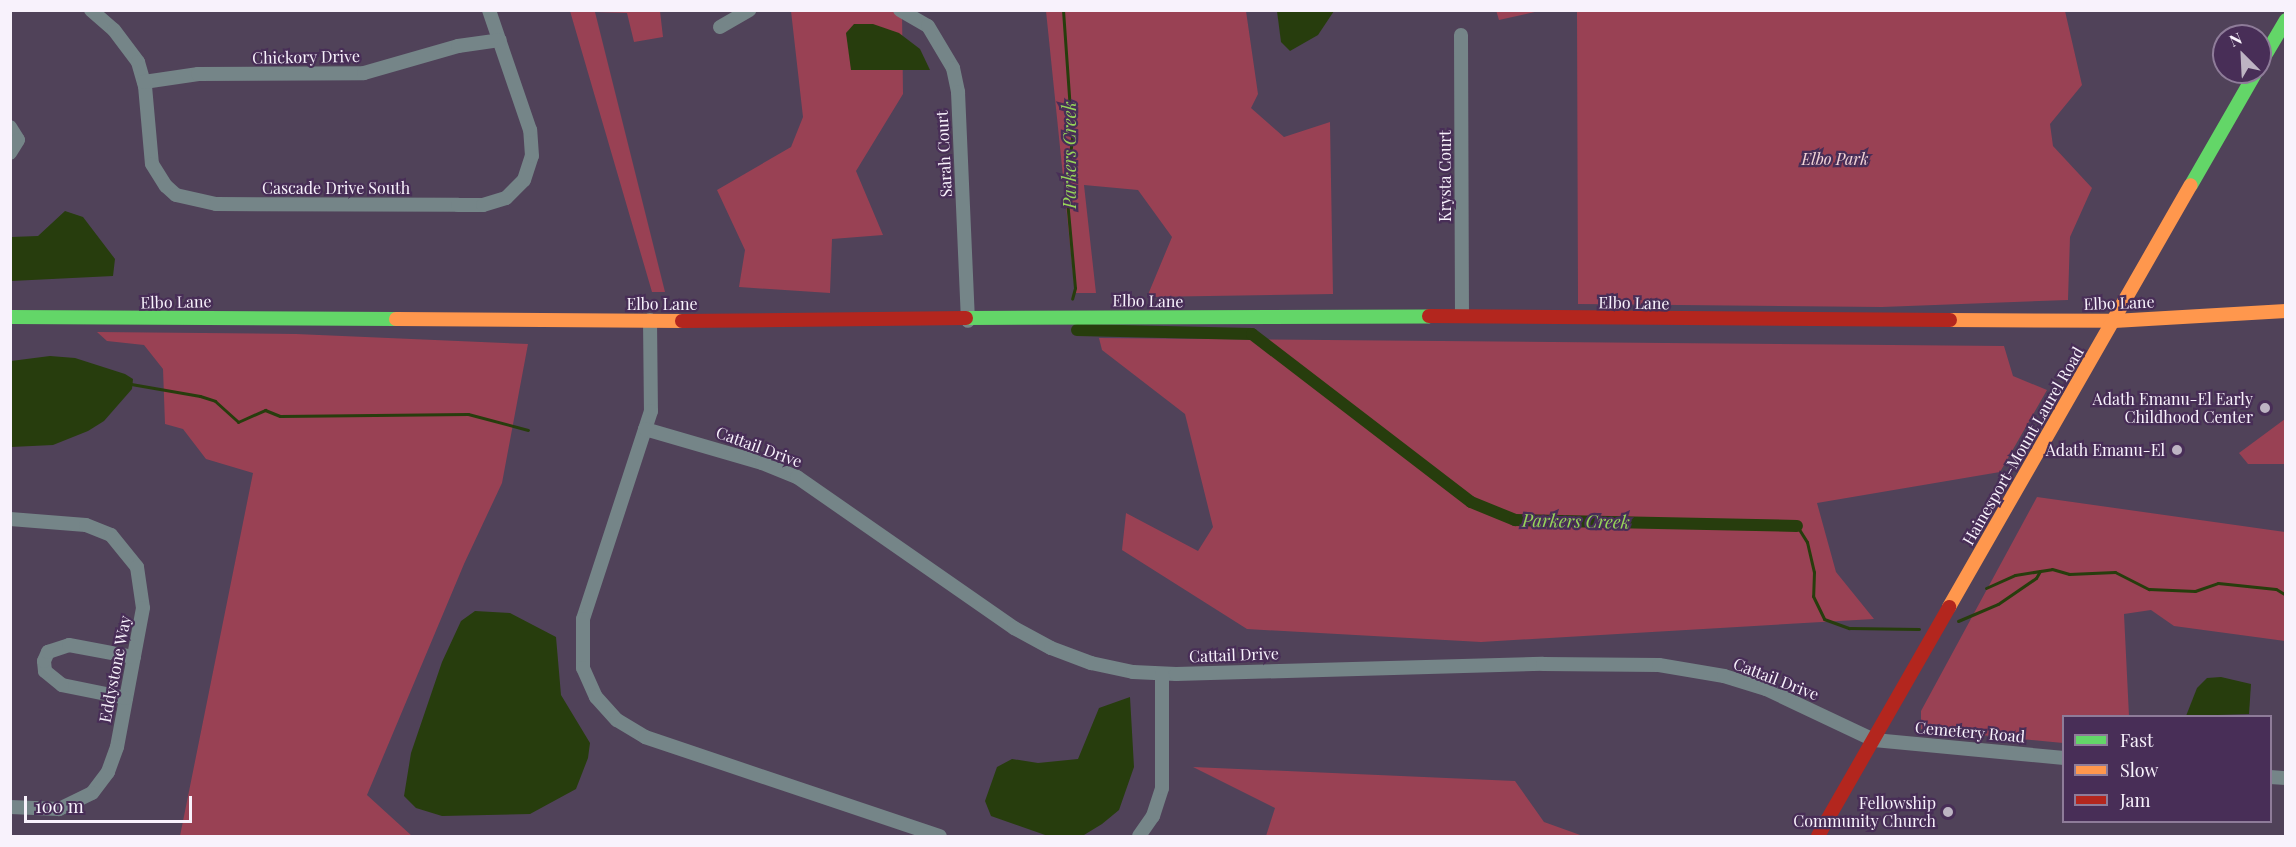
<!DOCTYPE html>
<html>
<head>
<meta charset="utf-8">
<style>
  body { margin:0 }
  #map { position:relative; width:2296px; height:847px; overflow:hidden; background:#504259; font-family:"Playfair Display",serif }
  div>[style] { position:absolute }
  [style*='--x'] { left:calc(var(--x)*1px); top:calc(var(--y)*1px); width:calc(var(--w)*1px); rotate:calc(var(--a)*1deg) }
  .green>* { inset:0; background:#994154 }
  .water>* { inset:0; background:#273d0d }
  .stream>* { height:3px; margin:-1.5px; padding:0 1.5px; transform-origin:1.5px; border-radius:1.5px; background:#273d0d }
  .canal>* { height:12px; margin:-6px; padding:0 6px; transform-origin:6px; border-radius:6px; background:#273d0d }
  .street>* { height:14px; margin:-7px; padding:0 7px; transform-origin:7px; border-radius:7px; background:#758588 }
  .fast>* { height:14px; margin:-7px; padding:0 7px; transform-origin:7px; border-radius:7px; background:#63d668 }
  .slow>* { height:14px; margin:-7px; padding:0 7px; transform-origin:7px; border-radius:7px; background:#ff974d }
  .jam>* { height:14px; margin:-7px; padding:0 7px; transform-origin:7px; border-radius:7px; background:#b3261e }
  .dots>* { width:16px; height:16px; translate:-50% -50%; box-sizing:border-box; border:3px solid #482e57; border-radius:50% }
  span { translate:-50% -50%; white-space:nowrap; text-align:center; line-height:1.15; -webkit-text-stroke:4.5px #482e57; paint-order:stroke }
  .street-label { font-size:16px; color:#f8f2fc }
  .park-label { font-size:16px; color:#f3d5d8; font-style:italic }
  .poi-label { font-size:16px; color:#f8f2fc }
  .right { translate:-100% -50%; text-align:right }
  .water-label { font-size:18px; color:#96d559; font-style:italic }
  .frame { position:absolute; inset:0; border:12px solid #f8f2fc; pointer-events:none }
  .legend { position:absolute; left:2062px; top:715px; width:210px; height:108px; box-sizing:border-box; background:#482e57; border:2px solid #8e7c99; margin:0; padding:8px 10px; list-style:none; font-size:18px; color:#f8f2fc }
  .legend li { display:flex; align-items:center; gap:12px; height:30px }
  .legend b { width:30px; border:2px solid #8e7c99 }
  .north { position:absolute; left:2212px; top:24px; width:60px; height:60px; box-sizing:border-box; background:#482e57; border:2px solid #8e7c99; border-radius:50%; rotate:336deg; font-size:16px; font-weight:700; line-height:24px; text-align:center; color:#f8f2fc }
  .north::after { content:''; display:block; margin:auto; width:21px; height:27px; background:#bdb4c3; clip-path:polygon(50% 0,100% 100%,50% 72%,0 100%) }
  .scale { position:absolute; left:24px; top:796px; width:168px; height:27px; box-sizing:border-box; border:3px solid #f8f2fc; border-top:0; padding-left:8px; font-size:18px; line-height:21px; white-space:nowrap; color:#f8f2fc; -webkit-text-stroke:4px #482e57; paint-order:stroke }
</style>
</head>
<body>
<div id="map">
  <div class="green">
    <i style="clip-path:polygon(1496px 10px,1539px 10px,1539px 11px,1499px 20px)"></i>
    <i style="clip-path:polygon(570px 11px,660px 11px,663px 37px,634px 42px,627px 13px,595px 12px,665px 292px,652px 292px)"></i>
    <i style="clip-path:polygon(791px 11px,902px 11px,903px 94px,856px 171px,883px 235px,832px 239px,830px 293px,739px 287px,745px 250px,717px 190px,791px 147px,803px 117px)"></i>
    <i style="clip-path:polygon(1046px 11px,1246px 11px,1258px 94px,1251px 108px,1284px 137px,1330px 122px,1333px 294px,1147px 297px,1172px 237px,1138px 190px,1084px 185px,1096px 293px,1075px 293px)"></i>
    <i style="clip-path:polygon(1577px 11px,2065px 11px,2082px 85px,2050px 124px,2053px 146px,2092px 188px,2070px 237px,2068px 300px,1882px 307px,1578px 304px)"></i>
    <i style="clip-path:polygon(97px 332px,296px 334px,528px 344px,502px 483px,464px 564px,367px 795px,412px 836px,180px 836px,253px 473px,206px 459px,183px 429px,165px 424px,163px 369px,144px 345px,107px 341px)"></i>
    <i style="clip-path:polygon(1099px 338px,2004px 346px,2013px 376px,2047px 390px,2000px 472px,1817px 503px,1836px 572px,1874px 619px,1481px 642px,1247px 629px,1122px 550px,1126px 513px,1198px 551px,1213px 527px,1185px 414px,1102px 350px)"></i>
    <i style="clip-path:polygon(2285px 419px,2285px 464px,2248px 464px,2239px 453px)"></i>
    <i style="clip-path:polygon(2037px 497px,2285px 532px,2285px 641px,2174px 626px,2151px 610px,2124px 614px,2129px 716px,2064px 716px,2063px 743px,1921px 729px,1921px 711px)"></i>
    <i style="clip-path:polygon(1193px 767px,1515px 781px,1544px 822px,1583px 836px,1266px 836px,1275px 808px)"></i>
  </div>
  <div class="water">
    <i style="clip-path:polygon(1277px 11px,1277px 10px,1334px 11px,1318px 35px,1290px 51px,1281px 42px)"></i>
    <i style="clip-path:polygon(854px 24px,873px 24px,899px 33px,920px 49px,930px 70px,851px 70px,846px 33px)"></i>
    <i style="clip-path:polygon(65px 211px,83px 217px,115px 259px,113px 276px,11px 281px,11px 237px,38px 236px)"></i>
    <i style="clip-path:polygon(50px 356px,75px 358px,125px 374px,133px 379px,132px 389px,104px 421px,88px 431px,53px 445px,11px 447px,11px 361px)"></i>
    <i style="clip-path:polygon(475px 611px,510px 613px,556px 637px,561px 695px,590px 743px,588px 758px,576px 789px,530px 814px,442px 816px,416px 808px,404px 796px,411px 753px,442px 662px,461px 621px)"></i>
    <i style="clip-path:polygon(2221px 677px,2251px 684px,2249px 714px,2186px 716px,2197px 688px,2207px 678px)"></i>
    <i style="clip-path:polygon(1130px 697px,1134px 767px,1119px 810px,1102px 824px,1084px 835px,1048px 836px,991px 816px,985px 801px,997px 767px,1012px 759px,1038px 763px,1078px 759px,1099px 708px)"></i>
  </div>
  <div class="stream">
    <i style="--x:1063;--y:10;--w:128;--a:86"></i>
    <i style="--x:1072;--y:138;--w:51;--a:96.7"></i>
    <i style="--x:1066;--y:189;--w:99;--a:84.8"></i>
    <i style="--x:1075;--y:288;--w:11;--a:105"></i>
    <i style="--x:131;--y:384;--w:70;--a:9.9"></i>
    <i style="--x:200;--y:396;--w:16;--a:18"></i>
    <i style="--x:215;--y:401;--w:31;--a:42"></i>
    <i style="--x:238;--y:422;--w:30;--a:-24"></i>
    <i style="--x:265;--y:410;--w:16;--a:22"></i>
    <i style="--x:280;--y:416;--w:188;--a:-0.6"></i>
    <i style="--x:468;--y:414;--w:62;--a:14.9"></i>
    <i style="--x:1797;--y:526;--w:19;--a:58"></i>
    <i style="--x:1807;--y:542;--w:31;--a:77"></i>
    <i style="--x:1814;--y:572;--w:24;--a:92"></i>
    <i style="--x:1813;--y:596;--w:25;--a:64"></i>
    <i style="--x:1824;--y:619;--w:27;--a:20"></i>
    <i style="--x:1849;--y:628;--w:70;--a:0.8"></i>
    <i style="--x:1986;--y:588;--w:32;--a:-24"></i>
    <i style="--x:2015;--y:575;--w:37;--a:-9"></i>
    <i style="--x:2052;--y:569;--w:18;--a:16"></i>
    <i style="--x:2069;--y:574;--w:46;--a:-2.5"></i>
    <i style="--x:2115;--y:572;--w:38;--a:27"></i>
    <i style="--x:2149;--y:589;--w:46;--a:2.5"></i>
    <i style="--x:2195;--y:591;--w:24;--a:-19"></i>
    <i style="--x:2218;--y:583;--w:58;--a:5.9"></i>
    <i style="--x:2276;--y:589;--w:12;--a:31"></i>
    <i style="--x:1958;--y:621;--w:43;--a:-23"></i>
    <i style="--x:1998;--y:604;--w:46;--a:-34.4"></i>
    <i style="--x:2036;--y:578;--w:8;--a:-60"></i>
  </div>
  <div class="canal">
    <i style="--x:1077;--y:330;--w:175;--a:1.3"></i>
    <i style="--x:1252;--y:334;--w:276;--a:37.5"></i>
    <i style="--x:1471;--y:502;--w:48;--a:22.2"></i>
    <i style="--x:1515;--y:520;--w:282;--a:1.2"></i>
  </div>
  <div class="street">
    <i style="--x:91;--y:10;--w:30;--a:41"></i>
    <i style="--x:114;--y:30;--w:40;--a:53"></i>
    <i style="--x:138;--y:62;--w:25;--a:74"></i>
    <i style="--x:145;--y:86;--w:78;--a:84.9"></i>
    <i style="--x:152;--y:164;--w:26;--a:58"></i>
    <i style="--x:166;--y:186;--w:13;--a:42"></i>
    <i style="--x:176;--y:195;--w:41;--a:12.7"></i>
    <i style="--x:216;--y:204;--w:242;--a:0.2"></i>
    <i style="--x:458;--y:205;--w:25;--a:0"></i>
    <i style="--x:483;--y:205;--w:24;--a:-17"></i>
    <i style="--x:506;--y:198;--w:25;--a:-45"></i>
    <i style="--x:524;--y:180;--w:25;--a:-72"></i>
    <i style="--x:532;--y:156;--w:26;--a:-94"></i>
    <i style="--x:530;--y:130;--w:127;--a:-108.9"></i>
    <i style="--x:900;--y:10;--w:32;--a:30"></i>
    <i style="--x:928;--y:26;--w:49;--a:59.2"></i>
    <i style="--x:953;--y:68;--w:25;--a:78"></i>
    <i style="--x:958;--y:92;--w:229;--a:87.5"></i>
    <i style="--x:720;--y:27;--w:34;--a:-30"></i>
    <i style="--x:1461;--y:35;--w:281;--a:89.8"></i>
    <i style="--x:144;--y:82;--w:55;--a:-8.4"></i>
    <i style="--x:198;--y:74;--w:166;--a:-0.3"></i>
    <i style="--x:364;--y:73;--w:98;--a:-16"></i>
    <i style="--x:458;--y:46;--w:42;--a:-8.1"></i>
    <i style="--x:10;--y:127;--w:15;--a:58"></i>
    <i style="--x:18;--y:140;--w:15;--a:122"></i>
    <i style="--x:650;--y:320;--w:91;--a:89.4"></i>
    <i style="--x:651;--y:411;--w:219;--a:108.1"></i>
    <i style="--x:583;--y:619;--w:49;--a:90"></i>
    <i style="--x:583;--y:668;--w:32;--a:66"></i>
    <i style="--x:596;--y:697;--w:31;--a:48"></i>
    <i style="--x:617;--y:720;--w:33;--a:31"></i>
    <i style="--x:645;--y:737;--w:311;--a:18.6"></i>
    <i style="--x:645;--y:429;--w:122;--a:16.2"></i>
    <i style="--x:762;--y:463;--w:38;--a:22"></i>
    <i style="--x:797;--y:477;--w:264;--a:34.8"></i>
    <i style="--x:1014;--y:628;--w:42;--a:28.4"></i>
    <i style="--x:1051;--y:648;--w:43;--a:20.6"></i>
    <i style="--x:1091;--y:663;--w:43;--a:12.1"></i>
    <i style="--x:1133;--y:672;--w:43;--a:2.7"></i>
    <i style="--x:1176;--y:674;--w:367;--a:-1.6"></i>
    <i style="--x:1543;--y:664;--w:116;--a:0.5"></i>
    <i style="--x:1659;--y:665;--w:66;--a:9.6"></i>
    <i style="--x:1724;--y:676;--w:44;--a:17.2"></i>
    <i style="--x:1766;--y:689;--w:119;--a:25.3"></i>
    <i style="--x:1874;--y:740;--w:191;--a:5.4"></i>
    <i style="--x:10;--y:519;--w:76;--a:4.5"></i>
    <i style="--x:86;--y:525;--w:27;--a:22"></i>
    <i style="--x:111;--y:535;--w:41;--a:50.9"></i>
    <i style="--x:137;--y:567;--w:41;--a:81.7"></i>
    <i style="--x:143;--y:608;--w:141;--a:100.6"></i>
    <i style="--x:117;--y:747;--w:27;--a:110"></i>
    <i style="--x:108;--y:772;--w:26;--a:127"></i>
    <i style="--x:92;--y:793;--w:37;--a:154"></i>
    <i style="--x:59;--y:809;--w:49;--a:-177.7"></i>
    <i style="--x:126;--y:698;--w:65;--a:-168.5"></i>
    <i style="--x:62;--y:685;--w:22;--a:-141"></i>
    <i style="--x:45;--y:671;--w:10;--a:-96"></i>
    <i style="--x:44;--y:661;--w:10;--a:-66"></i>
    <i style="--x:48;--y:652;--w:22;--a:-18"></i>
    <i style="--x:69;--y:645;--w:66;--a:10.5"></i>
    <i style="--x:2270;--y:777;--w:16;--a:4"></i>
    <i style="--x:1139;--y:836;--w:24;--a:-55"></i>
    <i style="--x:1153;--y:816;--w:29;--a:-72"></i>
    <i style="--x:1162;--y:788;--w:114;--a:-90"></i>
  </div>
  <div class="fast">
    <i style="--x:2260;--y:64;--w:51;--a:-59.4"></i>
    <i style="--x:2191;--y:185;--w:130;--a:-60.1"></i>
    <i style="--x:10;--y:317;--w:386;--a:0.3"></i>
    <i style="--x:966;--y:318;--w:463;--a:-0.2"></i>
  </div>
  <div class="slow">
    <i style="--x:396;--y:319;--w:286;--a:0.4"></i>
    <i style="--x:1950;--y:320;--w:164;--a:0.3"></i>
    <i style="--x:2114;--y:321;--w:172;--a:-3.3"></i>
    <i style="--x:1949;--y:607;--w:486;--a:-60.2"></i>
  </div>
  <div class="jam">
    <i style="--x:1429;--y:316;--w:521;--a:0.44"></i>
    <i style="--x:682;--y:321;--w:284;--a:-0.6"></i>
    <i style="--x:1818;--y:836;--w:264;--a:-60.2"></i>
  </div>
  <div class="dots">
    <i style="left:2265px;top:408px;background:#bdb4c3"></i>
    <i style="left:2177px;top:450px;background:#bdb4c3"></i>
    <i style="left:1948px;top:812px;background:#bdb4c3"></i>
  </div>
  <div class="street-label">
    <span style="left:306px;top:57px;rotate:-1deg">Chickory Drive</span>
    <span style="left:944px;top:154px;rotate:-93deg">Sarah Court</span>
    <span style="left:1445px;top:176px;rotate:-90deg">Krysta Court</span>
    <span style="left:336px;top:188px">Cascade Drive South</span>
    <span style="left:1148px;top:301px;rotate:1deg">Elbo Lane</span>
    <span style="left:176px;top:302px;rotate:-1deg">Elbo Lane</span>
    <span style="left:1634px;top:303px;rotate:1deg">Elbo Lane</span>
    <span style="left:2119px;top:303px;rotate:-2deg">Elbo Lane</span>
    <span style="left:662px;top:304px">Elbo Lane</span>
    <span style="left:2023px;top:446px;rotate:-60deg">Hainesport-Mount Laurel Road</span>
    <span style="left:759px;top:447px;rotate:20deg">Cattail Drive</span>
    <span style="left:1234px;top:655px;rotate:-2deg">Cattail Drive</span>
    <span style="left:115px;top:669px;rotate:-79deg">Eddystone Way</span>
    <span style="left:1776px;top:679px;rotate:21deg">Cattail Drive</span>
    <span style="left:1970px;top:732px;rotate:5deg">Cemetery Road</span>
  </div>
  <div class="park-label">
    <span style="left:1835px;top:159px">Elbo Park</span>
  </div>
  <div class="poi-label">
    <span class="right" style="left:2253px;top:408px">Adath Emanu-El Early<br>Childhood Center</span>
    <span class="right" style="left:2165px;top:450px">Adath Emanu-El</span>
    <span class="right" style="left:1936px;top:812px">Fellowship<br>Community Church</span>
  </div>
  <div class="water-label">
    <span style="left:1069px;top:155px;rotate:-90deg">Parkers Creek</span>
    <span style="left:1576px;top:521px;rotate:1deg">Parkers Creek</span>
  </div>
  <div class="frame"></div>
  <ul class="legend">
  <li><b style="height:8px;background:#63d668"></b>Fast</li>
  <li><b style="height:8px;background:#ff974d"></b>Slow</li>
  <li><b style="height:8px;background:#b3261e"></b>Jam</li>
  </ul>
  <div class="north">N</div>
  <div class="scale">100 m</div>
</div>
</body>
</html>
